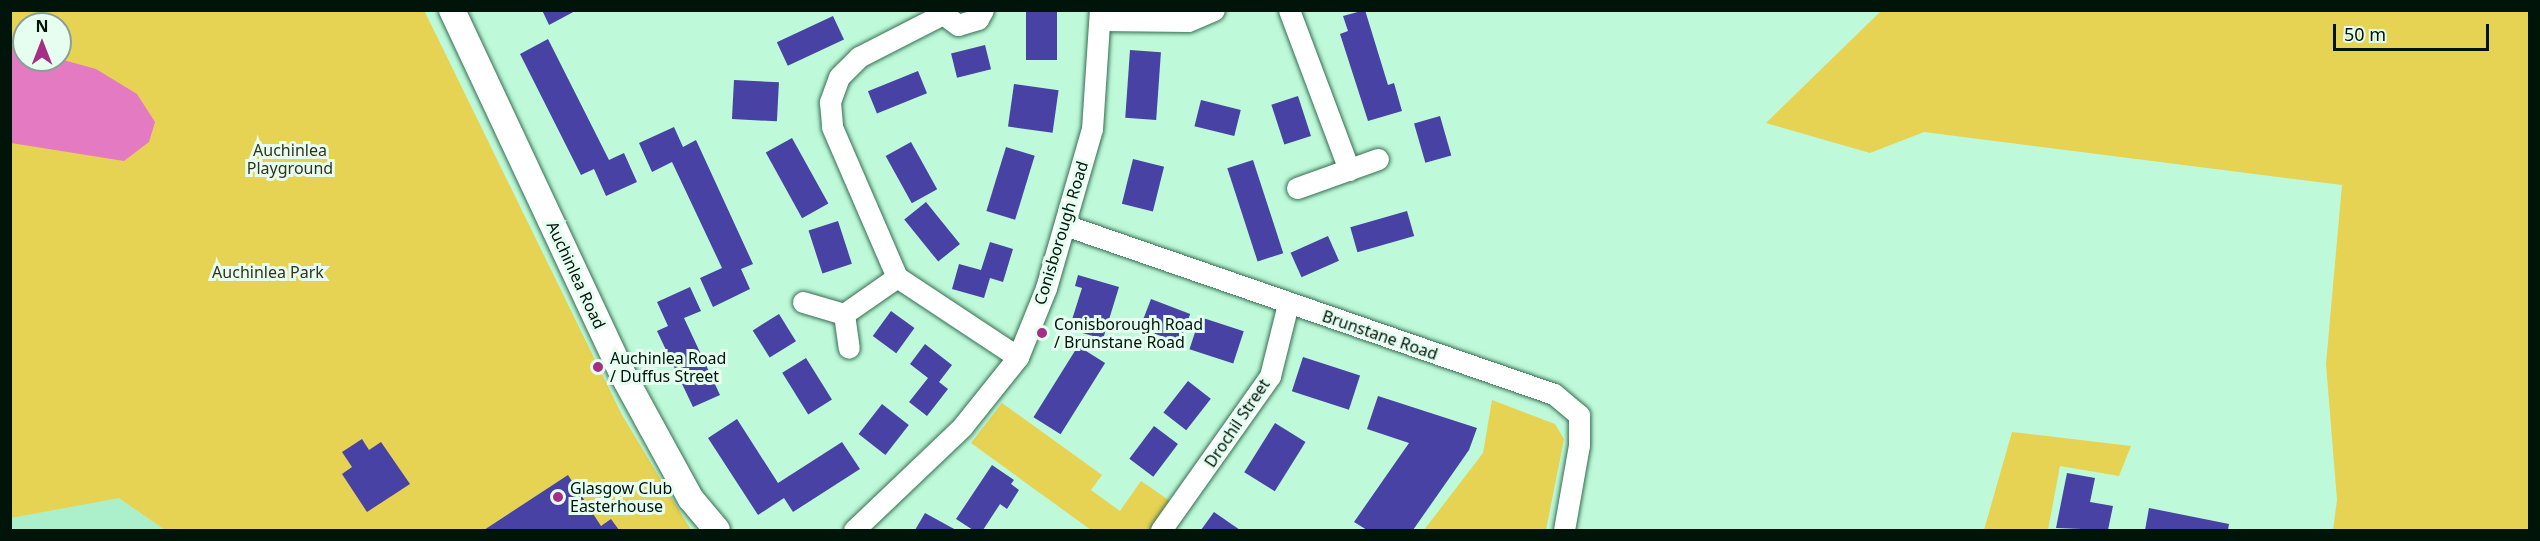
<!DOCTYPE html>
<html>
<head>
<meta charset="utf-8">
<style>
  body { margin:0 }
  #map { position:relative; width:2540px; height:541px; overflow:hidden; background:#befad9; font-family:"Noto Sans",sans-serif }
  div>[style] { position:absolute }
  [style*='--x'] { left:calc(var(--x)*1px); top:calc(var(--y)*1px); width:calc(var(--w)*1px); rotate:calc(var(--a)*1deg) }
  .built>* { inset:0; background:#acf0cb }
  .green>* { inset:0; background:#e6d253 }
  .water>* { inset:0; background:#e47bc2 }
  .building>* { inset:0; background:#4742a4; transform-origin:0 0 }
  .roads { filter:drop-shadow(0 0 2px #356d51) drop-shadow(0 0 2px #356d51) }
  .minor>* { height:21px; margin:-10.5px; padding:0 10.5px; transform-origin:10.5px; border-radius:10.5px; background:#fff }
  .tertiary>* { height:26px; margin:-13px; padding:0 13px; transform-origin:13px; border-radius:13px; background:#fff }
  .dots>* { width:16px; height:16px; translate:-50% -50%; box-sizing:border-box; border:3px solid #e6fef0; border-radius:50% }
  span { translate:-50% -50%; white-space:nowrap; text-align:center; line-height:1.15; -webkit-text-stroke:6px #e6fef0; paint-order:stroke }
  .park-label { font-size:16px; color:#34301a }
  .street-label { font-size:16px; color:#00140a }
  .poi-label { font-size:16px; color:#00140a }
  .left { translate:0 -50%; text-align:left }
  .frame { position:absolute; inset:0; border:12px solid #00140a; pointer-events:none }
  .north { position:absolute; left:12px; top:12px; width:60px; height:60px; box-sizing:border-box; background:#e6fef0; border:2px solid #8aa094; border-radius:50%; rotate:0deg; font-size:16px; font-weight:700; line-height:24px; text-align:center; color:#00140a }
  .north::after { content:''; display:block; margin:auto; width:21px; height:27px; background:#a62f86; clip-path:polygon(50% 0,100% 100%,50% 72%,0 100%) }
  .scale { position:absolute; left:2333px; top:24px; width:156px; height:27px; box-sizing:border-box; border:3px solid #00140a; border-top:0; padding-left:8px; font-size:18px; line-height:21px; white-space:nowrap; color:#00140a; -webkit-text-stroke:4px #e6fef0; paint-order:stroke }
</style>
</head>
<body>
<div id="map">
  <div class="built">
    <i style="clip-path:polygon(120px 497px,165px 530px,11px 530px,11px 518px)"></i>
  </div>
  <div class="green">
    <i style="clip-path:polygon(evenodd,424px 10px,622px 415px,691px 530px,165px 530px,119px 498px,11px 518px,11px 11px,424px 10px,24px 24px,60px 24px,60px 60px,24px 60px,24px 24px)"></i>
    <i style="clip-path:polygon(1881px 11px,2529px 11px,2529px 530px,2333px 530px,2337px 500px,2326px 364px,2342px 185px,1924px 132px,1870px 153px,1766px 123px)"></i>
    <i style="clip-path:polygon(1492px 400px,1555px 424px,1564px 439px,1546px 530px,1424px 530px,1483px 453px)"></i>
    <i style="clip-path:polygon(1002px 403px,1102px 475px,1091px 490px,1120px 511px,1141px 481px,1170px 501px,1149px 530px,1091px 530px,971px 443px)"></i>
    <i style="clip-path:polygon(2012px 432px,2131px 446px,2119px 476px,2060px 466px,2048px 530px,1984px 530px)"></i>
  </div>
  <div class="water">
    <i style="clip-path:polygon(10px 45px,24px 49px,24px 60px,60px 59px,96px 69px,137px 94px,155px 122px,149px 142px,124px 161px,11px 143px)"></i>
  </div>
  <div class="building">
    <i style="clip-path:polygon(542px 10px,577px 10px,549px 25px)"></i>
    <i style="left:1026px;top:10px;width:31px;height:50px"></i>
    <i style="clip-path:polygon(1365px 10px,1388px 85px,1394px 83px,1402px 111px,1368px 121px,1340px 34px,1348px 31px,1343px 16px)"></i>
    <i style="left:833px;top:16px;width:26px;height:62px;rotate:65deg"></i>
    <i style="clip-path:polygon(548px 39px,609px 160px,624px 153px,637px 182px,606px 196px,594px 169px,581px 175px,520px 54px)"></i>
    <i style="left:985px;top:45px;width:25px;height:35px;rotate:76deg"></i>
    <i style="left:1130px;top:50px;width:31px;height:68px;rotate:4deg"></i>
    <i style="left:918px;top:71px;width:24px;height:54px;rotate:68deg"></i>
    <i style="left:734px;top:80px;width:45px;height:39px;rotate:3deg"></i>
    <i style="left:1014px;top:84px;width:45px;height:43px;rotate:8deg"></i>
    <i style="left:1298px;top:96px;width:42px;height:28px;rotate:72deg"></i>
    <i style="left:1201px;top:100px;width:41px;height:27px;rotate:14deg"></i>
    <i style="left:1440px;top:116px;width:41px;height:27px;rotate:74deg"></i>
    <i style="clip-path:polygon(674px 127px,683px 147px,696px 140px,753px 264px,741px 269px,750px 289px,713px 307px,700px 278px,722px 268px,672px 162px,652px 172px,639px 143px)"></i>
    <i style="left:792px;top:138px;width:75px;height:30px;rotate:61deg"></i>
    <i style="left:911px;top:142px;width:54px;height:29px;rotate:61deg"></i>
    <i style="left:1006px;top:147px;width:30px;height:67px;rotate:17deg"></i>
    <i style="left:1133px;top:159px;width:32px;height:46px;rotate:14deg"></i>
    <i style="left:1253px;top:160px;width:98px;height:27px;rotate:72deg"></i>
    <i style="left:926px;top:202px;width:54px;height:28px;rotate:51deg"></i>
    <i style="left:1407px;top:211px;width:26px;height:59px;rotate:74deg"></i>
    <i style="left:838px;top:221px;width:45px;height:31px;rotate:72deg"></i>
    <i style="left:1328px;top:236px;width:27px;height:41px;rotate:66deg"></i>
    <i style="clip-path:polygon(990px 242px,1013px 249px,1003px 282px,990px 278px,984px 298px,952px 289px,959px 264px,981px 270px)"></i>
    <i style="clip-path:polygon(1078px 275px,1119px 287px,1103px 339px,1069px 329px,1082px 288px,1075px 286px)"></i>
    <i style="clip-path:polygon(690px 287px,701px 311px,684px 318px,720px 395px,693px 407px,657px 331px,668px 326px,657px 302px)"></i>
    <i style="left:1151px;top:299px;width:42px;height:31px;rotate:21deg"></i>
    <i style="left:891px;top:311px;width:29px;height:31px;rotate:36deg"></i>
    <i style="left:779px;top:314px;width:32px;height:31px;rotate:58deg"></i>
    <i style="left:1200px;top:317px;width:46px;height:34px;rotate:18deg"></i>
    <i style="clip-path:polygon(925px 344px,952px 365px,939px 382px,948px 389px,927px 416px,909px 402px,928px 378px,910px 364px)"></i>
    <i style="left:1078px;top:346px;width:32px;height:84px;rotate:32deg"></i>
    <i style="left:1303px;top:357px;width:60px;height:36px;rotate:18deg"></i>
    <i style="left:806px;top:358px;width:49px;height:28px;rotate:58deg"></i>
    <i style="left:1188px;top:381px;width:29px;height:40px;rotate:38deg"></i>
    <i style="clip-path:polygon(1378px 396px,1477px 428px,1469px 450px,1413px 530px,1367px 530px,1354px 522px,1409px 443px,1367px 429px)"></i>
    <i style="left:882px;top:404px;width:34px;height:38px;rotate:38deg"></i>
    <i style="clip-path:polygon(737px 419px,778px 483px,842px 442px,860px 469px,793px 512px,784px 498px,758px 515px,708px 438px)"></i>
    <i style="left:1275px;top:423px;width:36px;height:58px;rotate:32deg"></i>
    <i style="left:1154px;top:426px;width:30px;height:41px;rotate:37deg"></i>
    <i style="clip-path:polygon(362px 439px,369px 450px,381px 442px,410px 484px,367px 512px,342px 474px,352px 467px,342px 452px)"></i>
    <i style="clip-path:polygon(992px 465px,1014px 480px,1011px 484px,1019px 490px,1007px 509px,1000px 504px,983px 530px,973px 530px,956px 519px)"></i>
    <i style="clip-path:polygon(2067px 473px,2095px 478px,2090px 502px,2113px 506px,2108px 530px,2056px 528px)"></i>
    <i style="clip-path:polygon(568px 475px,601px 526px,611px 519px,619px 530px,484px 530px)"></i>
    <i style="clip-path:polygon(2149px 508px,2229px 524px,2228px 530px,2145px 530px)"></i>
    <i style="clip-path:polygon(1214px 512px,1240px 530px,1201px 530px)"></i>
    <i style="clip-path:polygon(925px 513px,956px 530px,915px 530px)"></i>
  </div>
  <div class="roads">
    <div class="minor">
      <i style="--x:938;--y:10;--w:25;--a:37"></i>
      <i style="--x:958;--y:25;--w:21;--a:-17"></i>
      <i style="--x:978;--y:19;--w:10;--a:-61"></i>
      <i style="--x:1289;--y:10;--w:171;--a:69.4"></i>
      <i style="--x:939;--y:16;--w:90;--a:152.9"></i>
      <i style="--x:859;--y:57;--w:28;--a:135"></i>
      <i style="--x:839;--y:77;--w:27;--a:110"></i>
      <i style="--x:830;--y:102;--w:25;--a:85"></i>
      <i style="--x:832;--y:127;--w:163;--a:66.6"></i>
      <i style="--x:897;--y:277;--w:145;--a:33.5"></i>
      <i style="--x:1100;--y:20;--w:88;--a:0.7"></i>
      <i style="--x:1188;--y:21;--w:28;--a:-23"></i>
      <i style="--x:1297;--y:188;--w:86;--a:-19.7"></i>
      <i style="--x:1065;--y:225;--w:517;--a:19.07"></i>
      <i style="--x:1554;--y:394;--w:33;--a:40"></i>
      <i style="--x:1579;--y:415;--w:30;--a:90"></i>
      <i style="--x:1579;--y:445;--w:86;--a:100"></i>
      <i style="--x:803;--y:302;--w:43;--a:16.3"></i>
      <i style="--x:844;--y:314;--w:34;--a:82"></i>
      <i style="--x:844;--y:314;--w:65;--a:-34.9"></i>
      <i style="--x:854;--y:530;--w:149;--a:-43.6"></i>
      <i style="--x:962;--y:427;--w:90;--a:-51.3"></i>
      <i style="--x:1018;--y:357;--w:74;--a:-67.9"></i>
      <i style="--x:1046;--y:288;--w:166;--a:-73.9"></i>
      <i style="--x:1092;--y:129;--w:119;--a:-86.2"></i>
      <i style="--x:1161;--y:530;--w:189;--a:-54.7"></i>
      <i style="--x:1270;--y:376;--w:74;--a:-76"></i>
    </div>
    <div class="tertiary">
      <i style="--x:452;--y:10;--w:403;--a:64.9"></i>
      <i style="--x:623;--y:375;--w:141;--a:61.3"></i>
      <i style="--x:691;--y:499;--w:40;--a:50"></i>
    </div>
  </div>
  <div class="dots">
    <i style="left:1042px;top:333px;background:#a62f86"></i>
    <i style="left:598px;top:367px;background:#a62f86"></i>
    <i style="left:558px;top:497px;background:#a62f86"></i>
  </div>
  <div class="park-label">
    <span style="left:290px;top:159px">Auchinlea<br>Playground</span>
    <span style="left:268px;top:272px">Auchinlea Park</span>
  </div>
  <div class="street-label">
    <span style="left:1061px;top:233px;rotate:-73deg">Conisborough Road</span>
    <span style="left:576px;top:275px;rotate:65deg">Auchinlea Road</span>
    <span style="left:1380px;top:335px;rotate:19deg">Brunstane Road</span>
    <span style="left:1237px;top:423px;rotate:-56deg">Drochil Street</span>
  </div>
  <div class="poi-label">
    <span class="left" style="left:1054px;top:333px">Conisborough Road<br>/ Brunstane Road</span>
    <span class="left" style="left:610px;top:367px">Auchinlea Road<br>/ Duffus Street</span>
    <span class="left" style="left:570px;top:497px">Glasgow Club<br>Easterhouse</span>
  </div>
  <div class="frame"></div>
  <div class="north">N</div>
  <div class="scale">50 m</div>
</div>
</body>
</html>
